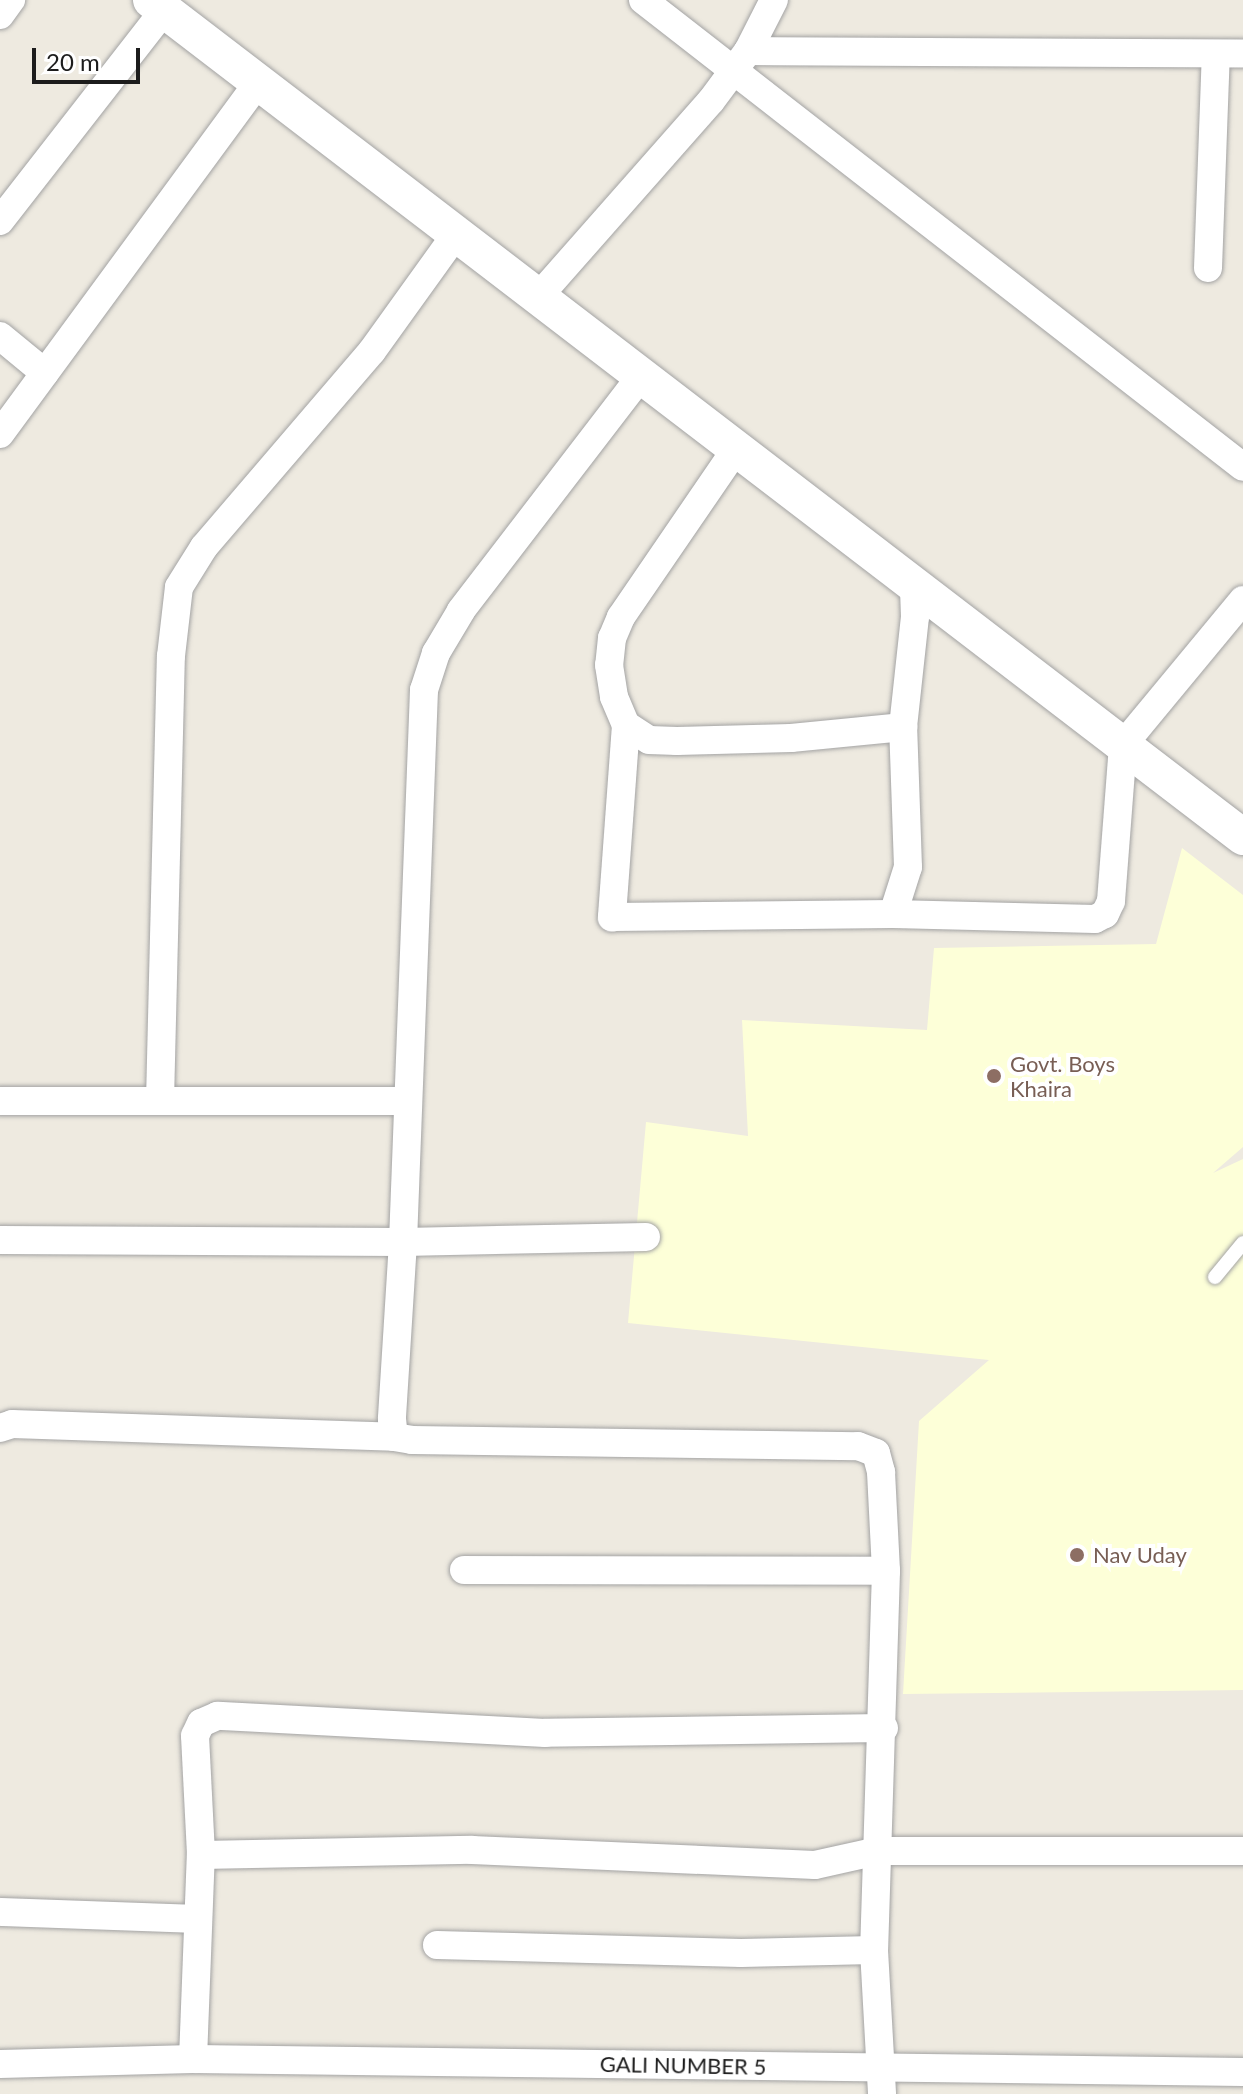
<!DOCTYPE html>
<html>
<head>
<meta charset="utf-8">
<style>
  body { margin:0 }
  #map { position:relative; width:1243px; height:2094px; overflow:hidden; background:#eeeae0; font-family:Lato,sans-serif }
  div>[style] { position:absolute }
  [style*='--x'] { left:calc(var(--x)*1px); top:calc(var(--y)*1px); width:calc(var(--w)*1px); rotate:calc(var(--a)*1deg) }
  .education>* { inset:0; background:#fdffd8 }
  .roads { filter:drop-shadow(0 0 2px #a3a3a3) drop-shadow(0 0 2px #a3a3a3) }
  .service>* { height:14px; margin:-7px; padding:0 7px; transform-origin:7px; border-radius:7px; background:#fff }
  .minor>* { height:28px; margin:-14px; padding:0 14px; transform-origin:14px; border-radius:14px; background:#fff }
  .tertiary>* { height:36px; margin:-18px; padding:0 18px; transform-origin:18px; border-radius:18px; background:#fff }
  .dots>* { width:22px; height:22px; translate:-50% -50%; box-sizing:border-box; border:4px solid #fff; border-radius:50% }
  span { translate:-50% -50%; white-space:nowrap; text-align:center; line-height:1.15; -webkit-text-stroke:8px #fff; paint-order:stroke }
  .education-label { font-size:22px; color:#785e54 }
  .left { translate:0 -50%; text-align:left }
  .street-label { font-size:22px; color:#1c1c1c }
  .scale { position:absolute; left:32px; top:48px; width:108px; height:36px; box-sizing:border-box; border:4px solid #1c1c1c; border-top:0; padding-left:10px; font-size:24px; line-height:28px; white-space:nowrap; color:#1c1c1c; -webkit-text-stroke:6px #fff; paint-order:stroke }
</style>
</head>
<body>
<div id="map">
  <div class="education">
    <i style="clip-path:polygon(1182px 848px,1243px 895px,1243px 1147px,1213px 1173px,1243px 1159px,1243px 1690px,903px 1694px,919px 1421px,989px 1360px,628px 1323px,646px 1122px,748px 1136px,742px 1020px,927px 1030px,934px 948px,1156px 944px)"></i>
  </div>
  <div class="roads">
    <div class="service">
      <i style="--x:1215;--y:1277;--w:44;--a:-50.5"></i>
    </div>
    <div class="minor">
      <i style="--x:643;--y:0;--w:760;--a:37.89"></i>
      <i style="--x:0;--y:15;--w:19;--a:-54"></i>
      <i style="--x:748;--y:51;--w:495;--a:0.3"></i>
      <i style="--x:0;--y:221;--w:267;--a:-52.1"></i>
      <i style="--x:1208;--y:268;--w:214;--a:-87.9"></i>
      <i style="--x:538;--y:297;--w:261;--a:-48.6"></i>
      <i style="--x:711;--y:101;--w:62;--a:-53.5"></i>
      <i style="--x:748;--y:51;--w:57;--a:-63"></i>
      <i style="--x:0;--y:336;--w:58;--a:39.4"></i>
      <i style="--x:641;--y:376;--w:296;--a:127.5"></i>
      <i style="--x:461;--y:611;--w:49;--a:120.8"></i>
      <i style="--x:436;--y:653;--w:39;--a:108"></i>
      <i style="--x:424;--y:690;--w:552;--a:92.18"></i>
      <i style="--x:403;--y:1242;--w:177;--a:93.6"></i>
      <i style="--x:392;--y:1419;--w:18;--a:84"></i>
      <i style="--x:394;--y:1437;--w:18;--a:9"></i>
      <i style="--x:412;--y:1440;--w:446;--a:0.8"></i>
      <i style="--x:858;--y:1446;--w:19;--a:21"></i>
      <i style="--x:876;--y:1453;--w:20;--a:75"></i>
      <i style="--x:881;--y:1472;--w:99;--a:87.1"></i>
      <i style="--x:886;--y:1571;--w:379;--a:91.8"></i>
      <i style="--x:874;--y:1950;--w:144;--a:86.8"></i>
      <i style="--x:0;--y:434;--w:437;--a:-53.7"></i>
      <i style="--x:736;--y:449;--w:204;--a:124.4"></i>
      <i style="--x:621;--y:617;--w:23;--a:113"></i>
      <i style="--x:612;--y:638;--w:27;--a:96"></i>
      <i style="--x:609;--y:665;--w:32;--a:81"></i>
      <i style="--x:614;--y:697;--w:30;--a:67"></i>
      <i style="--x:626;--y:725;--w:27;--a:33"></i>
      <i style="--x:649;--y:740;--w:28;--a:2"></i>
      <i style="--x:677;--y:741;--w:114;--a:-1.5"></i>
      <i style="--x:791;--y:738;--w:113;--a:-5.6"></i>
      <i style="--x:626;--y:725;--w:193;--a:94.2"></i>
      <i style="--x:612;--y:917;--w:281;--a:-0.6"></i>
      <i style="--x:893;--y:914;--w:202;--a:1.4"></i>
      <i style="--x:1095;--y:919;--w:11;--a:-27"></i>
      <i style="--x:1105;--y:914;--w:14;--a:-65"></i>
      <i style="--x:1111;--y:901;--w:156;--a:-85.6"></i>
      <i style="--x:1123;--y:745;--w:188;--a:-50.4"></i>
      <i style="--x:893;--y:914;--w:49;--a:-72.3"></i>
      <i style="--x:908;--y:867;--w:140;--a:-92"></i>
      <i style="--x:903;--y:727;--w:111;--a:-83.8"></i>
      <i style="--x:915;--y:617;--w:31;--a:-92"></i>
      <i style="--x:0;--y:1101;--w:406;--a:0"></i>
      <i style="--x:160;--y:1101;--w:445;--a:-88.6"></i>
      <i style="--x:171;--y:656;--w:69;--a:-83.4"></i>
      <i style="--x:179;--y:587;--w:47;--a:-58"></i>
      <i style="--x:204;--y:547;--w:258;--a:-49.4"></i>
      <i style="--x:372;--y:351;--w:144;--a:-54.3"></i>
      <i style="--x:0;--y:1240;--w:403;--a:0.3"></i>
      <i style="--x:403;--y:1242;--w:243;--a:-1.2"></i>
      <i style="--x:0;--y:1428;--w:13;--a:-18"></i>
      <i style="--x:12;--y:1424;--w:382;--a:1.9"></i>
      <i style="--x:464;--y:1570;--w:422;--a:0.1"></i>
      <i style="--x:884;--y:1728;--w:339;--a:179.2"></i>
      <i style="--x:545;--y:1733;--w:328;--a:-177"></i>
      <i style="--x:217;--y:1716;--w:17;--a:156"></i>
      <i style="--x:201;--y:1723;--w:14;--a:115"></i>
      <i style="--x:195;--y:1736;--w:119;--a:87.1"></i>
      <i style="--x:201;--y:1855;--w:271;--a:-1.1"></i>
      <i style="--x:472;--y:1850;--w:343;--a:2.5"></i>
      <i style="--x:815;--y:1865;--w:65;--a:-12.5"></i>
      <i style="--x:878;--y:1851;--w:365;--a:0"></i>
      <i style="--x:0;--y:1912;--w:198;--a:2"></i>
      <i style="--x:437;--y:1945;--w:304;--a:1.5"></i>
      <i style="--x:741;--y:1953;--w:133;--a:-1.3"></i>
      <i style="--x:193;--y:2059;--w:204;--a:-87.8"></i>
      <i style="--x:0;--y:2064;--w:193;--a:-1.5"></i>
      <i style="--x:193;--y:2059;--w:1050;--a:0.71"></i>
    </div>
    <div class="tertiary">
      <i style="--x:151;--y:0;--w:1376;--a:37.47"></i>
    </div>
  </div>
  <div class="dots">
    <i style="left:994px;top:1076px;background:#8d6e63"></i>
    <i style="left:1077px;top:1555px;background:#8d6e63"></i>
  </div>
  <div class="education-label">
    <span class="left" style="left:1010px;top:1076px">Govt. Boys<br>Khaira</span>
    <span class="left" style="left:1093px;top:1555px">Nav Uday</span>
  </div>
  <div class="street-label">
    <span style="left:683px;top:2065px;rotate:1deg">GALI NUMBER 5</span>
  </div>
  <div class="scale">20 m</div>
</div>
</body>
</html>
